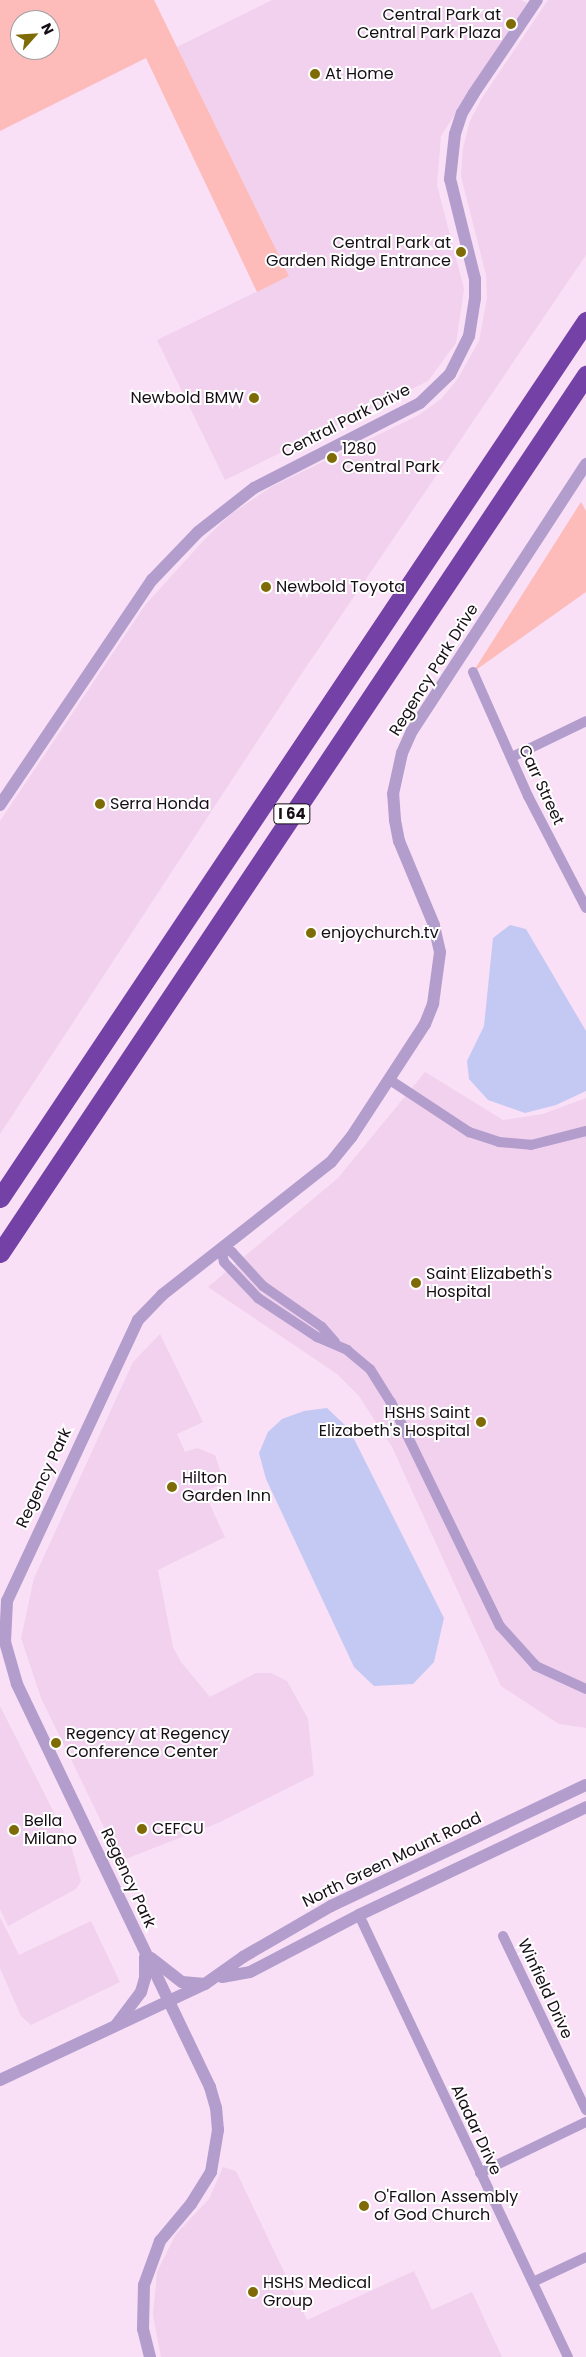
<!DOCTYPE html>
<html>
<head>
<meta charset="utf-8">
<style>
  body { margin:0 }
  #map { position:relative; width:586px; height:2357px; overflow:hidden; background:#f9e0f6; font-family:Poppins,sans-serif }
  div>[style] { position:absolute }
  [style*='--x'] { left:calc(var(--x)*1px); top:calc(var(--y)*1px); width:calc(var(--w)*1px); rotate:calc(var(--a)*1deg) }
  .built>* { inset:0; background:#f1d1ed }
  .green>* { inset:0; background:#fdbbba }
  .water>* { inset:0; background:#c4c9f3 }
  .minor>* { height:10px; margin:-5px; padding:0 5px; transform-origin:5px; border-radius:5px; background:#b29dcd }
  .tertiary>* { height:12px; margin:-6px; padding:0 6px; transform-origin:6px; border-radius:6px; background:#b29dcd }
  .motorway>* { height:19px; margin:-9.5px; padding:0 9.5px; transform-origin:9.5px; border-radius:9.5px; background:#7441a6 }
  .dots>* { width:14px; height:14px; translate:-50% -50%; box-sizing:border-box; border:2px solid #fff; border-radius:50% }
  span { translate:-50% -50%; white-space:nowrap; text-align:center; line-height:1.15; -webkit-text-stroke:4px #fff; paint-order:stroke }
  .shield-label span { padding:1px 4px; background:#fff; border:1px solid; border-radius:4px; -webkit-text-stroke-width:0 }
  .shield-label { font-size:15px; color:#160e15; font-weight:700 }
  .poi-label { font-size:16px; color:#160e15 }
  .right { translate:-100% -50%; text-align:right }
  .left { translate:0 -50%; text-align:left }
  .street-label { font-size:16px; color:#160e15 }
  .north { position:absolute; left:10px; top:10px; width:50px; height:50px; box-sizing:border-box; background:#fff; border:1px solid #a29fa1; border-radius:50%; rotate:64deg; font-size:14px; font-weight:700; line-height:20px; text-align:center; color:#160e15 }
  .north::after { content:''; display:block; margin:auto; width:18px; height:22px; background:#7e6b05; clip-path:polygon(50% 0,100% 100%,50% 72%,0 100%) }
</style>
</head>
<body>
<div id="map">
  <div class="built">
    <i style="clip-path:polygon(272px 0,521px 0,527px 3px,441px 136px,437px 185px,464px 289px,456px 343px,428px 381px,225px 480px,157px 340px,289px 276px,177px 47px)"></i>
    <i style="clip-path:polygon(548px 0,586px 0,586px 255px,298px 679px,0 1134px,0 821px,146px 604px,206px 538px,231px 514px,271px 487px,419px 415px,441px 399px,457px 380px,479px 341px,487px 298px,486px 275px,461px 176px,463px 148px,470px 121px,482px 98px)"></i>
    <i style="clip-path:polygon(425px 1072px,503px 1120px,543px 1114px,586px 1098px,586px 1728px,559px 1724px,501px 1686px,392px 1447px,359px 1396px,337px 1374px,208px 1287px,338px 1178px)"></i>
    <i style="clip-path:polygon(160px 1334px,203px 1422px,177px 1434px,185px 1452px,197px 1448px,215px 1455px,220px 1470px,219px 1485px,204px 1492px,225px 1537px,158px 1570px,173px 1647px,181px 1662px,210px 1697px,256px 1673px,271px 1673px,287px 1681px,308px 1719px,314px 1775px,218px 1823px,123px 1860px,118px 1856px,41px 1698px,21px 1638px,34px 1578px,133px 1362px)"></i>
    <i style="clip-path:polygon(0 1706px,71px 1846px,81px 1881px,76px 1889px,8px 1926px,0 1909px)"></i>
    <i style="clip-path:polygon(0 1917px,19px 1955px,91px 1921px,120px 1982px,31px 2025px,21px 2016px,0 1968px)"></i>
    <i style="clip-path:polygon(223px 2167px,236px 2171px,307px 2320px,414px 2271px,432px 2310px,472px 2292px,502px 2357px,161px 2357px,153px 2315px,157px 2272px,176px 2234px,209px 2199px)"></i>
  </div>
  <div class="green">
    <i style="clip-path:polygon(evenodd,0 0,154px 0,289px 276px,257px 292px,146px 58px,0 131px,0 0,20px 20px,50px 20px,50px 50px,20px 50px,20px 20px)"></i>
    <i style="clip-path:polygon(581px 502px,586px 511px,586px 592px,473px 672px)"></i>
  </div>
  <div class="water">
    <i style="clip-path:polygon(510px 925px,526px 929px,586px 1031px,586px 1091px,556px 1105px,525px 1113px,488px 1100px,469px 1079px,467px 1061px,484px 1026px,493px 938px)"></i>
    <i style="clip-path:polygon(327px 1408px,349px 1429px,444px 1618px,434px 1662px,413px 1684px,374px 1686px,354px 1667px,266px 1479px,259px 1453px,268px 1432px,282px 1419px,304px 1411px)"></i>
  </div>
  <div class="minor">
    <i style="--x:473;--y:672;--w:136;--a:66.1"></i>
    <i style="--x:528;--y:796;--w:126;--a:62.6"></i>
    <i style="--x:512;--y:757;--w:82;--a:-25.9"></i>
    <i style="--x:390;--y:1080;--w:95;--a:33.4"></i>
    <i style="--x:469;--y:1132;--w:32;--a:18"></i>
    <i style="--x:499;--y:1142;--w:32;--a:5"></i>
    <i style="--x:531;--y:1145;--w:57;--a:-14.3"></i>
    <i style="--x:335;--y:1342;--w:20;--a:-131"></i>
    <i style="--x:322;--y:1327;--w:72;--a:-145.2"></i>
    <i style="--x:263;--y:1286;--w:46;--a:-132.4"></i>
    <i style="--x:232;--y:1252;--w:12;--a:-160"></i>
    <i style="--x:221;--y:1248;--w:14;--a:78"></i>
    <i style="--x:224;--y:1262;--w:50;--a:46.6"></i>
    <i style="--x:258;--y:1298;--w:71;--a:33.5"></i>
    <i style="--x:317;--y:1337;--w:33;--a:23"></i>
    <i style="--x:347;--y:1350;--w:30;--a:40"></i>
    <i style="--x:370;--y:1369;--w:39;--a:58"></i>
    <i style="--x:391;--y:1402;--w:249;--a:64.1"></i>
    <i style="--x:500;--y:1626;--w:54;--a:48"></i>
    <i style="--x:536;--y:1666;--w:55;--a:24.7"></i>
    <i style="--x:359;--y:1915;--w:489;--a:64.7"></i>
    <i style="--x:503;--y:1936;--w:193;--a:64.5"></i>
    <i style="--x:480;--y:2173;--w:118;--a:-25.7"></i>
    <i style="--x:535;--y:2281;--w:56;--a:-25.2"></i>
  </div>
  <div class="tertiary">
    <i style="--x:0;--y:805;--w:272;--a:-56"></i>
    <i style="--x:152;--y:580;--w:66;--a:-46.2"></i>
    <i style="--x:198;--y:532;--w:71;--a:-38.2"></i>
    <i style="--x:254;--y:488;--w:186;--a:-27.1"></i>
    <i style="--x:420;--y:403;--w:42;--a:-44"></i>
    <i style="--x:450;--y:374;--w:42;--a:-63.4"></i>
    <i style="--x:469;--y:336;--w:38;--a:-81"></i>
    <i style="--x:475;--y:298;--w:19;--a:-90"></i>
    <i style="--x:475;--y:279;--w:103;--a:-104"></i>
    <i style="--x:450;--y:179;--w:45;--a:-83.7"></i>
    <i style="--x:455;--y:134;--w:22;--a:-72"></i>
    <i style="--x:462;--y:113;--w:23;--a:-59"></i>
    <i style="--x:474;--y:93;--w:112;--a:-55.9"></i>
    <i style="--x:151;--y:1958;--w:39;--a:38"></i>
    <i style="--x:182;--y:1982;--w:23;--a:5"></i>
    <i style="--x:222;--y:1977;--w:28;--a:-10"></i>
    <i style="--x:250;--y:1972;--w:123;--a:-27.6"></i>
    <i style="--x:359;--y:1915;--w:251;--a:-25.4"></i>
    <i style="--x:116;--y:2025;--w:41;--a:-52.9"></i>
    <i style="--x:141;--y:1992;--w:15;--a:-74"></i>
    <i style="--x:145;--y:1978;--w:21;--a:-90"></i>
    <i style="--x:0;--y:2080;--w:226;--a:-25.1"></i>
    <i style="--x:205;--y:1984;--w:47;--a:-35.4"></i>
    <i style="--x:243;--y:1957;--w:102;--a:-30.1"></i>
    <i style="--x:331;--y:1906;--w:282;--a:-25.4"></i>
    <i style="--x:150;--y:2357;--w:29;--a:-104"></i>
    <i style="--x:143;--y:2329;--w:44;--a:-88.7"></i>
    <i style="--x:144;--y:2285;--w:47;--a:-70"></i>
    <i style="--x:160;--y:2241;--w:48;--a:-50"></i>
    <i style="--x:191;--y:2204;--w:38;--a:-58"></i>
    <i style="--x:211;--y:2172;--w:43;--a:-80.5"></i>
    <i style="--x:218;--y:2130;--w:22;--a:-95"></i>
    <i style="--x:216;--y:2108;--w:22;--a:-106"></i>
    <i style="--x:210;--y:2087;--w:447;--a:-115.6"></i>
    <i style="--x:17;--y:1684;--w:44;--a:-105.9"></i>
    <i style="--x:5;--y:1642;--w:41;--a:-87.2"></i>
    <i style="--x:7;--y:1601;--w:310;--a:-65"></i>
    <i style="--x:138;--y:1320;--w:35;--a:-46"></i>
    <i style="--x:162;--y:1295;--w:215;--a:-38.2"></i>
    <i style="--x:331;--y:1162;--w:33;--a:-51"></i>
    <i style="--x:352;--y:1136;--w:134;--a:-56.9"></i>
    <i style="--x:425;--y:1024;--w:22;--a:-68"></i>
    <i style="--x:433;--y:1004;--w:52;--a:-82.3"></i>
    <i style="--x:440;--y:952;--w:28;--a:-103"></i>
    <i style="--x:434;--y:925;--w:91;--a:-112.6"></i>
    <i style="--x:399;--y:841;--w:21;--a:-101"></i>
    <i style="--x:395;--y:820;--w:26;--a:-94"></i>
    <i style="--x:393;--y:794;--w:42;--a:-77.6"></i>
    <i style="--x:402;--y:753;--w:24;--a:-66"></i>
    <i style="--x:412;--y:731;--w:319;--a:-56.9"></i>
  </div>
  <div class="motorway">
    <i style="--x:0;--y:1198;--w:1055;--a:-56.25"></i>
    <i style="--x:0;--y:1253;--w:1056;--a:-56.28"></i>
  </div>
  <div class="dots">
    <i style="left:511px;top:24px;background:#7e6b05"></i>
    <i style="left:315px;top:74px;background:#7e6b05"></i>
    <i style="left:461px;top:252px;background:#7e6b05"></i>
    <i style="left:254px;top:398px;background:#7e6b05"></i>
    <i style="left:332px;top:458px;background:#7e6b05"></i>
    <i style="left:266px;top:587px;background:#7e6b05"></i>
    <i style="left:100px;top:804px;background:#7e6b05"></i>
    <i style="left:311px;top:933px;background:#7e6b05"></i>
    <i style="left:416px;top:1283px;background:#7e6b05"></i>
    <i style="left:481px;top:1422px;background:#7e6b05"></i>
    <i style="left:172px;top:1487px;background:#7e6b05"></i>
    <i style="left:56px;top:1743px;background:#7e6b05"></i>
    <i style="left:142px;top:1829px;background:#7e6b05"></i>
    <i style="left:14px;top:1830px;background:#7e6b05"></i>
    <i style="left:364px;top:2206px;background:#7e6b05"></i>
    <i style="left:253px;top:2292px;background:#7e6b05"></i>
  </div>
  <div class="shield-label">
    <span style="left:292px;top:814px">I 64</span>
  </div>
  <div class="poi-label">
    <span class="right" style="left:501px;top:24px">Central Park at<br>Central Park Plaza</span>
    <span class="left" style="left:325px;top:74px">At Home</span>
    <span class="right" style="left:451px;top:252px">Central Park at<br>Garden Ridge Entrance</span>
    <span class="right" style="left:244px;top:398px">Newbold BMW</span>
    <span class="left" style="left:342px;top:458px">1280<br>Central Park</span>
    <span class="left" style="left:276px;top:587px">Newbold Toyota</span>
    <span class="left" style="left:110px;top:804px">Serra Honda</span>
    <span class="left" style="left:321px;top:933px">enjoychurch.tv</span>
    <span class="left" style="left:426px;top:1283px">Saint Elizabeth's<br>Hospital</span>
    <span class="right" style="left:470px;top:1422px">HSHS Saint<br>Elizabeth's Hospital</span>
    <span class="left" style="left:182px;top:1487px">Hilton<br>Garden Inn</span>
    <span class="left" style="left:66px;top:1743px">Regency at Regency<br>Conference Center</span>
    <span class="left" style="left:24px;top:1830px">Bella<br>Milano</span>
    <span class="left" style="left:152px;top:1829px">CEFCU</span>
    <span class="left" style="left:374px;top:2206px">O'Fallon Assembly<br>of God Church</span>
    <span class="left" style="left:263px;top:2292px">HSHS Medical<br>Group</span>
  </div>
  <div class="street-label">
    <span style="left:346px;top:421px;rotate:-27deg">Central Park Drive</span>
    <span style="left:434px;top:670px;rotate:-58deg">Regency Park Drive</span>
    <span style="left:541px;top:785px;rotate:65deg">Carr Street</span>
    <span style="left:44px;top:1478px;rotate:-65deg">Regency Park</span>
    <span style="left:392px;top:1860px;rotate:-26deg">North Green Mount Road</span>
    <span style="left:128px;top:1878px;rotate:65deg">Regency Park</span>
    <span style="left:545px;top:1989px;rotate:65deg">Winfield Drive</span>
    <span style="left:476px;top:2130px;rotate:65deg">Aladar Drive</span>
  </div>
  <div class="north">N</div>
</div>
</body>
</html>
